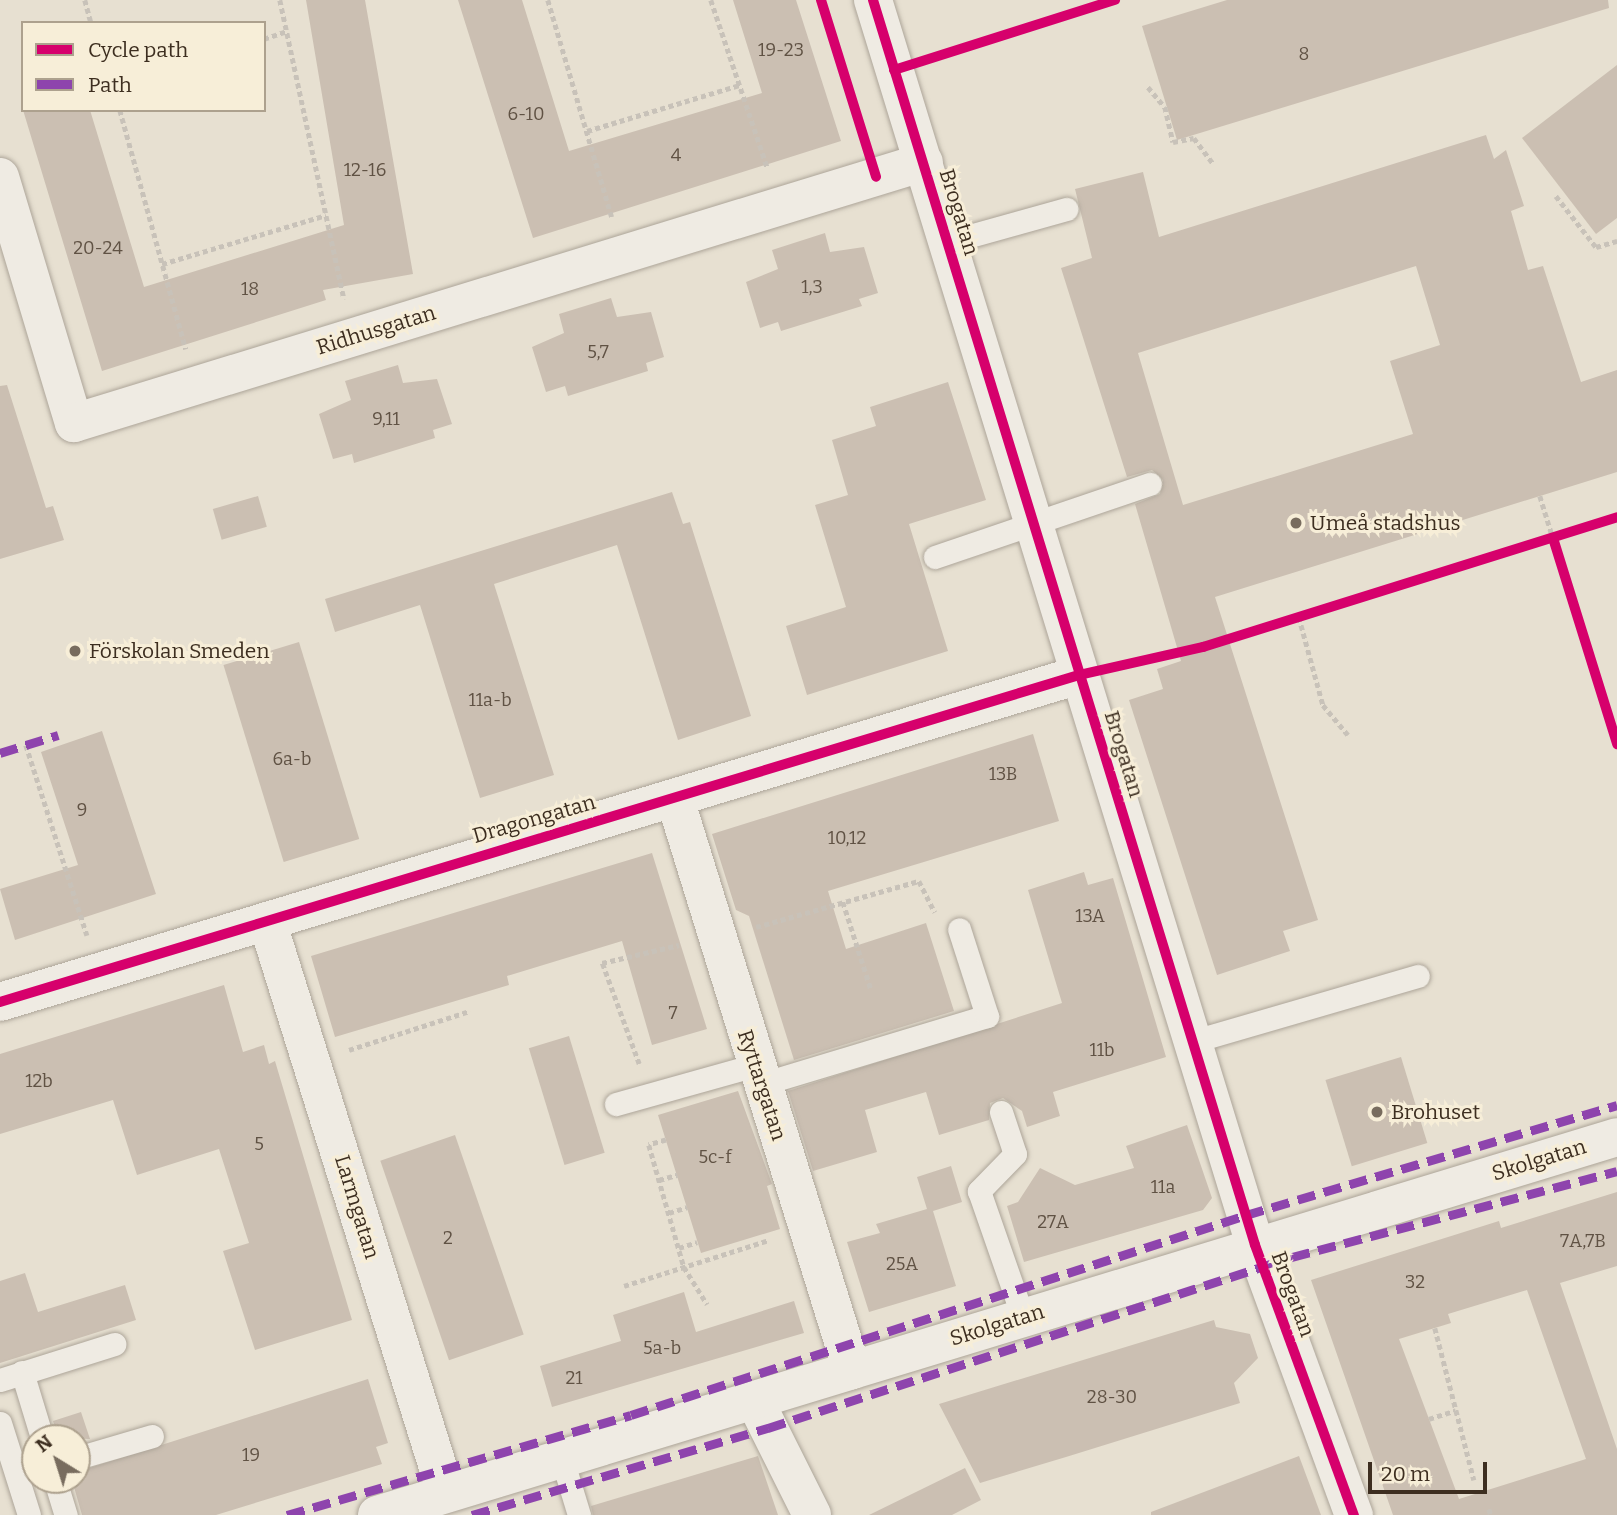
<!DOCTYPE html>
<html>
<head>
<meta charset="utf-8">
<style>
  body { margin:0 }
  #map { position:relative; width:1617px; height:1515px; overflow:hidden; background:#e7e0d1; font-family:Bitter,serif }
  div>[style] { position:absolute }
  [style*='--x'] { left:calc(var(--x)*1px); top:calc(var(--y)*1px); width:calc(var(--w)*1px); rotate:calc(var(--a)*1deg) }
  .building>* { inset:0; background:#cbbfb2; transform-origin:0 0 }
  .path>* { height:4.5px; margin-top:-2.25px; transform-origin:0; background:repeating-linear-gradient(90deg,#c8c2b9 0 5px,transparent 0 8.5px) }
  .roads { filter:drop-shadow(0 0 2px #ada599) drop-shadow(0 0 2px #ada599) }
  .service>* { height:23px; margin:-11.5px; padding:0 11.5px; transform-origin:11.5px; border-radius:11.5px; background:#efebe3 }
  .minor>* { height:38px; margin:-19px; padding:0 19px; transform-origin:19px; border-radius:19px; background:#efebe3 }
  .quiet>* { height:9px; margin-top:-4.5px; transform-origin:0; background:repeating-linear-gradient(90deg,#8e44ad 0 18px,transparent 0 27px) }
  .cycleway>* { height:10px; margin:-5px; padding:0 5px; transform-origin:5px; border-radius:5px; background:#d6006c }
  .dots>* { width:19px; height:19px; translate:-50% -50%; box-sizing:border-box; border:4px solid #f7eed8; border-radius:50% }
  span { translate:-50% -50%; white-space:nowrap; text-align:center; line-height:1.15; -webkit-text-stroke:6px #f7eed8; paint-order:stroke }
  .number-label { font-size:18px; color:#605244 }
  .number-label span { -webkit-text-stroke-width:0 }
  .street-label { font-size:21px; color:#3d2e20 }
  .poi-label { font-size:21px; color:#3d2e20 }
  .left { translate:0 -50%; text-align:left }
  .legend { position:absolute; left:21px; top:21px; width:245px; height:91px; box-sizing:border-box; background:#f7eed8; border:2px solid #ada18e; margin:0; padding:9px 12px; list-style:none; font-size:21px; color:#3d2e20 }
  .legend li { display:flex; align-items:center; gap:14px; height:35px }
  .legend b { width:35px; border:2px solid #ada18e }
  .north { position:absolute; left:21px; top:1424px; width:70px; height:70px; box-sizing:border-box; background:#f7eed8; border:2px solid #ada18e; border-radius:50%; rotate:322deg; font-size:19px; font-weight:700; line-height:28px; text-align:center; color:#3d2e20 }
  .north::after { content:''; display:block; margin:auto; width:24px; height:32px; background:#786c5e; clip-path:polygon(50% 0,100% 100%,50% 72%,0 100%) }
  .scale { position:absolute; left:1368px; top:1462px; width:119px; height:32px; box-sizing:border-box; border:4px solid #3d2e20; border-top:0; padding-left:9px; font-size:21px; line-height:24px; white-space:nowrap; color:#3d2e20; -webkit-text-stroke:5px #f7eed8; paint-order:stroke }
</style>
</head>
<body>
<div id="map">
  <div class="building">
    <i style="clip-path:polygon(306px 0,365px 0,413px 274px,323px 290px,326px 300px,102px 371px,23px 110px,90px 110px,144px 287px,344px 225px)"></i>
    <i style="clip-path:polygon(458px 0,522px 0,569px 151px,762px 93px,733px 0,796px 0,841px 141px,533px 238px)"></i>
    <i style="clip-path:polygon(1227px 0,1608px 0,1609px 8px,1177px 140px,1142px 26px)"></i>
    <i style="clip-path:polygon(1617px 65px,1617px 218px,1596px 234px,1522px 138px)"></i>
    <i style="clip-path:polygon(evenodd,1486px 135px,1494px 159px,1506px 150px,1524px 206px,1511px 211px,1528px 270px,1543px 266px,1581px 382px,1617px 370px,1617px 472px,1215px 597px,1318px 920px,1283px 931px,1290px 951px,1217px 975px,1129px 700px,1163px 689px,1157px 669px,1181px 661px,1135px 504px,1160px 494px,1163px 480px,1152px 470px,1127px 477px,1061px 268px,1092px 258px,1075px 189px,1143px 172px,1159px 237px,1486px 135px,1416px 266px,1440px 345px,1390px 361px,1413px 434px,1183px 505px,1138px 353px,1416px 266px)"></i>
    <i style="clip-path:polygon(825px 233px,830px 252px,864px 247px,878px 293px,859px 299px,862px 306px,781px 331px,778px 322px,760px 328px,746px 282px,778px 269px,772px 250px)"></i>
    <i style="clip-path:polygon(611px 298px,617px 317px,651px 312px,664px 357px,646px 363px,648px 371px,568px 396px,565px 386px,546px 392px,532px 347px,564px 333px,559px 314px)"></i>
    <i style="clip-path:polygon(398px 365px,403px 383px,437px 379px,452px 424px,433px 430px,435px 438px,354px 463px,352px 454px,333px 459px,319px 414px,351px 400px,345px 381px)"></i>
    <i style="clip-path:polygon(948px 382px,986px 500px,909px 524px,948px 651px,807px 695px,786px 626px,846px 607px,815px 505px,848px 495px,832px 440px,876px 426px,870px 407px)"></i>
    <i style="clip-path:polygon(7px 385px,46px 508px,53px 506px,64px 540px,0 559px,0 386px)"></i>
    <i style="clip-path:polygon(672px 492px,683px 524px,690px 522px,751px 716px,678px 740px,617px 545px,494px 584px,554px 775px,480px 798px,420px 605px,335px 632px,325px 599px)"></i>
    <i style="left:258px;top:496px;width:32px;height:47px;rotate:74deg"></i>
    <i style="left:299px;top:642px;width:206px;height:79px;rotate:73deg"></i>
    <i style="clip-path:polygon(102px 731px,156px 894px,15px 940px,0 889px,78px 865px,41px 752px)"></i>
    <i style="clip-path:polygon(1033px 734px,1059px 821px,828px 891px,846px 949px,926px 923px,954px 1011px,794px 1060px,749px 916px,736px 910px,712px 834px)"></i>
    <i style="clip-path:polygon(652px 853px,707px 1029px,652px 1045px,622px 941px,507px 976px,509px 985px,335px 1037px,311px 956px)"></i>
    <i style="clip-path:polygon(1084px 872px,1088px 885px,1113px 878px,1166px 1057px,1053px 1092px,1060px 1116px,1027px 1127px,1022px 1111px,1003px 1098px,990px 1103px,989px 1120px,939px 1135px,926px 1092px,865px 1110px,877px 1152px,813px 1171px,788px 1091px,1062px 1003px,1028px 890px)"></i>
    <i style="clip-path:polygon(224px 985px,243px 1052px,264px 1045px,269px 1064px,275px 1061px,352px 1320px,255px 1350px,223px 1251px,249px 1243px,219px 1149px,137px 1175px,113px 1100px,0 1134px,0 1054px)"></i>
    <i style="left:569px;top:1036px;width:122px;height:42px;rotate:73deg"></i>
    <i style="left:1401px;top:1057px;width:90px;height:79px;rotate:73deg"></i>
    <i style="clip-path:polygon(738px 1091px,772px 1184px,767px 1186px,780px 1229px,701px 1253px,658px 1115px)"></i>
    <i style="clip-path:polygon(1187px 1125px,1212px 1198px,1203px 1210px,1024px 1262px,1007px 1206px,1018px 1202px,1040px 1168px,1075px 1185px,1134px 1168px,1126px 1146px)"></i>
    <i style="left:455px;top:1135px;width:211px;height:79px;rotate:71deg"></i>
    <i style="clip-path:polygon(951px 1166px,962px 1202px,933px 1211px,956px 1286px,869px 1312px,847px 1242px,880px 1233px,876px 1224px,927px 1209px,917px 1177px)"></i>
    <i style="clip-path:polygon(evenodd,1617px 1192px,1617px 1266px,1560px 1283px,1617px 1449px,1617px 1515px,1393px 1515px,1311px 1280px,1499px 1221px,1501px 1228px,1617px 1192px,1527px 1290px,1586px 1459px,1459px 1499px,1399px 1339px,1451px 1323px,1448px 1314px,1527px 1290px)"></i>
    <i style="clip-path:polygon(25px 1273px,38px 1312px,125px 1285px,136px 1320px,0 1363px,0 1281px)"></i>
    <i style="clip-path:polygon(684px 1292px,696px 1332px,794px 1301px,804px 1333px,552px 1407px,540px 1366px,621px 1341px,613px 1315px)"></i>
    <i style="clip-path:polygon(1214px 1320px,1216px 1327px,1250px 1334px,1258px 1358px,1234px 1383px,1240px 1403px,1066px 1457px,980px 1483px,939px 1404px)"></i>
    <i style="clip-path:polygon(368px 1379px,388px 1443px,376px 1447px,382px 1464px,216px 1515px,82px 1515px,72px 1480px,77px 1472px)"></i>
    <i style="clip-path:polygon(81px 1412px,90px 1439px,58px 1438px,53px 1421px)"></i>
    <i style="clip-path:polygon(758px 1456px,778px 1515px,593px 1515px,591px 1506px)"></i>
    <i style="clip-path:polygon(1299px 1456px,1321px 1515px,1151px 1515px,1151px 1512px)"></i>
    <i style="clip-path:polygon(965px 1468px,981px 1500px,952px 1515px,869px 1515px)"></i>
  </div>
  <div class="path">
    <i style="--x:85;--y:0;--w:24;--a:75"></i>
    <i style="--x:280;--y:0;--w:306;--a:77.9"></i>
    <i style="--x:548;--y:0;--w:226;--a:73.6"></i>
    <i style="--x:711;--y:0;--w:178;--a:71.4"></i>
    <i style="--x:264;--y:39;--w:24;--a:-19"></i>
    <i style="--x:1148;--y:87;--w:26;--a:50"></i>
    <i style="--x:1165;--y:107;--w:36;--a:77"></i>
    <i style="--x:1173;--y:142;--w:21;--a:-11"></i>
    <i style="--x:1194;--y:138;--w:31;--a:53"></i>
    <i style="--x:120;--y:110;--w:248;--a:74.6"></i>
    <i style="--x:587;--y:131;--w:159;--a:-16.8"></i>
    <i style="--x:1556;--y:196;--w:65;--a:51.9"></i>
    <i style="--x:1596;--y:247;--w:22;--a:-16"></i>
    <i style="--x:162;--y:264;--w:171;--a:-16.6"></i>
    <i style="--x:1540;--y:496;--w:44;--a:72.8"></i>
    <i style="--x:1299;--y:617;--w:91;--a:74.7"></i>
    <i style="--x:1323;--y:705;--w:39;--a:50"></i>
    <i style="--x:26;--y:745;--w:200;--a:72.2"></i>
    <i style="--x:843;--y:902;--w:91;--a:72.2"></i>
    <i style="--x:756;--y:927;--w:169;--a:-15.8"></i>
    <i style="--x:919;--y:881;--w:35;--a:63"></i>
    <i style="--x:349;--y:1050;--w:127;--a:-17.9"></i>
    <i style="--x:639;--y:1064;--w:108;--a:-110.1"></i>
    <i style="--x:602;--y:963;--w:79;--a:-13.2"></i>
    <i style="--x:666;--y:1140;--w:18;--a:164"></i>
    <i style="--x:649;--y:1145;--w:127;--a:74"></i>
    <i style="--x:684;--y:1267;--w:44;--a:58.1"></i>
    <i style="--x:659;--y:1180;--w:19;--a:-16"></i>
    <i style="--x:669;--y:1213;--w:19;--a:-18"></i>
    <i style="--x:679;--y:1248;--w:19;--a:-18"></i>
    <i style="--x:624;--y:1286;--w:152;--a:-17.6"></i>
    <i style="--x:1435;--y:1328;--w:157;--a:75.6"></i>
    <i style="--x:1429;--y:1419;--w:28;--a:-18"></i>
    <i style="--x:1489;--y:1509;--w:6;--a:72"></i>
  </div>
  <div class="roads">
    <div class="service">
      <i style="--x:948;--y:242;--w:123;--a:-15.6"></i>
      <i style="--x:935;--y:557;--w:227;--a:-18.8"></i>
      <i style="--x:1194;--y:1041;--w:233;--a:-16.2"></i>
      <i style="--x:762;--y:1084;--w:235;--a:-16.8"></i>
      <i style="--x:987;--y:1016;--w:91;--a:-107.8"></i>
      <i style="--x:616;--y:1104;--w:145;--a:-15.6"></i>
      <i style="--x:1001;--y:1112;--w:44;--a:71.6"></i>
      <i style="--x:1015;--y:1154;--w:52;--a:134.2"></i>
      <i style="--x:979;--y:1191;--w:133;--a:70.8"></i>
      <i style="--x:22;--y:1372;--w:69;--a:73.1"></i>
      <i style="--x:0;--y:1380;--w:120;--a:-17.5"></i>
      <i style="--x:0;--y:1423;--w:96;--a:72.5"></i>
      <i style="--x:77;--y:1458;--w:78;--a:-16.3"></i>
      <i style="--x:562;--y:1459;--w:59;--a:73.1"></i>
      <i style="--x:55;--y:1480;--w:37;--a:73"></i>
    </div>
    <div class="minor">
      <i style="--x:873;--y:0;--w:1302;--a:72.94"></i>
      <i style="--x:1255;--y:1245;--w:288;--a:69.9"></i>
      <i style="--x:0;--y:177;--w:257;--a:73.3"></i>
      <i style="--x:74;--y:423;--w:889;--a:-17.07"></i>
      <i style="--x:675;--y:799;--w:598;--a:72.78"></i>
      <i style="--x:267;--y:921;--w:599;--a:72.62"></i>
      <i style="--x:0;--y:1002;--w:1127;--a:-16.86"></i>
      <i style="--x:756;--y:1403;--w:125;--a:63.4"></i>
      <i style="--x:377;--y:1515;--w:1296;--a:-16.95"></i>
    </div>
  </div>
  <div class="quiet">
    <i style="--x:0;--y:753;--w:61;--a:-17.2"></i>
    <i style="--x:287;--y:1515;--w:358;--a:-16.2"></i>
    <i style="--x:631;--y:1415;--w:647;--a:-18.01"></i>
    <i style="--x:1246;--y:1215;--w:387;--a:-16.5"></i>
    <i style="--x:472;--y:1515;--w:309;--a:-16.4"></i>
    <i style="--x:768;--y:1428;--w:551;--a:-18.07"></i>
    <i style="--x:1292;--y:1257;--w:336;--a:-14.8"></i>
  </div>
  <div class="cycleway">
    <i style="--x:821;--y:0;--w:185;--a:72.7"></i>
    <i style="--x:873;--y:0;--w:1302;--a:72.94"></i>
    <i style="--x:1255;--y:1245;--w:288;--a:69.9"></i>
    <i style="--x:894;--y:70;--w:232;--a:-17.6"></i>
    <i style="--x:1553;--y:538;--w:216;--a:72.7"></i>
    <i style="--x:0;--y:1002;--w:1127;--a:-16.86"></i>
    <i style="--x:1079;--y:675;--w:127;--a:-12.7"></i>
    <i style="--x:1203;--y:647;--w:434;--a:-17.4"></i>
  </div>
  <div class="dots">
    <i style="left:1296px;top:523px;background:#786c5e"></i>
    <i style="left:75px;top:651px;background:#786c5e"></i>
    <i style="left:1377px;top:1112px;background:#786c5e"></i>
  </div>
  <div class="number-label">
    <span style="left:781px;top:50px">19-23</span>
    <span style="left:1304px;top:54px">8</span>
    <span style="left:526px;top:114px">6-10</span>
    <span style="left:676px;top:155px">4</span>
    <span style="left:365px;top:170px">12-16</span>
    <span style="left:98px;top:248px">20-24</span>
    <span style="left:812px;top:287px">1,3</span>
    <span style="left:250px;top:289px">18</span>
    <span style="left:598px;top:352px">5,7</span>
    <span style="left:386px;top:419px">9,11</span>
    <span style="left:490px;top:700px">11a-b</span>
    <span style="left:292px;top:759px">6a-b</span>
    <span style="left:1003px;top:774px">13B</span>
    <span style="left:82px;top:810px">9</span>
    <span style="left:847px;top:838px">10,12</span>
    <span style="left:1090px;top:916px">13A</span>
    <span style="left:673px;top:1013px">7</span>
    <span style="left:1102px;top:1050px">11b</span>
    <span style="left:39px;top:1081px">12b</span>
    <span style="left:259px;top:1144px">5</span>
    <span style="left:715px;top:1157px">5c-f</span>
    <span style="left:1163px;top:1187px">11a</span>
    <span style="left:1053px;top:1222px">27A</span>
    <span style="left:448px;top:1238px">2</span>
    <span style="left:1583px;top:1241px">7A,7B</span>
    <span style="left:902px;top:1264px">25A</span>
    <span style="left:1415px;top:1282px">32</span>
    <span style="left:662px;top:1348px">5a-b</span>
    <span style="left:574px;top:1378px">21</span>
    <span style="left:1112px;top:1397px">28-30</span>
    <span style="left:251px;top:1455px">19</span>
  </div>
  <div class="street-label">
    <span style="left:959px;top:212px;rotate:73deg">Brogatan</span>
    <span style="left:376px;top:330px;rotate:-17deg">Ridhusgatan</span>
    <span style="left:1124px;top:754px;rotate:73deg">Brogatan</span>
    <span style="left:534px;top:819px;rotate:-16deg">Dragongatan</span>
    <span style="left:762px;top:1085px;rotate:72deg">Ryttargatan</span>
    <span style="left:1539px;top:1160px;rotate:-17deg">Skolgatan</span>
    <span style="left:357px;top:1207px;rotate:73deg">Larmgatan</span>
    <span style="left:1293px;top:1294px;rotate:70deg">Brogatan</span>
    <span style="left:997px;top:1325px;rotate:-17deg">Skolgatan</span>
  </div>
  <div class="poi-label">
    <span class="left" style="left:1310px;top:523px">Umeå stadshus</span>
    <span class="left" style="left:89px;top:651px">Förskolan Smeden</span>
    <span class="left" style="left:1391px;top:1112px">Brohuset</span>
  </div>
  <ul class="legend">
  <li><b style="height:9px;background:#d6006c"></b>Cycle path</li>
  <li><b style="height:9px;background:#8e44ad"></b>Path</li>
  </ul>
  <div class="north">N</div>
  <div class="scale">20 m</div>
</div>
</body>
</html>
